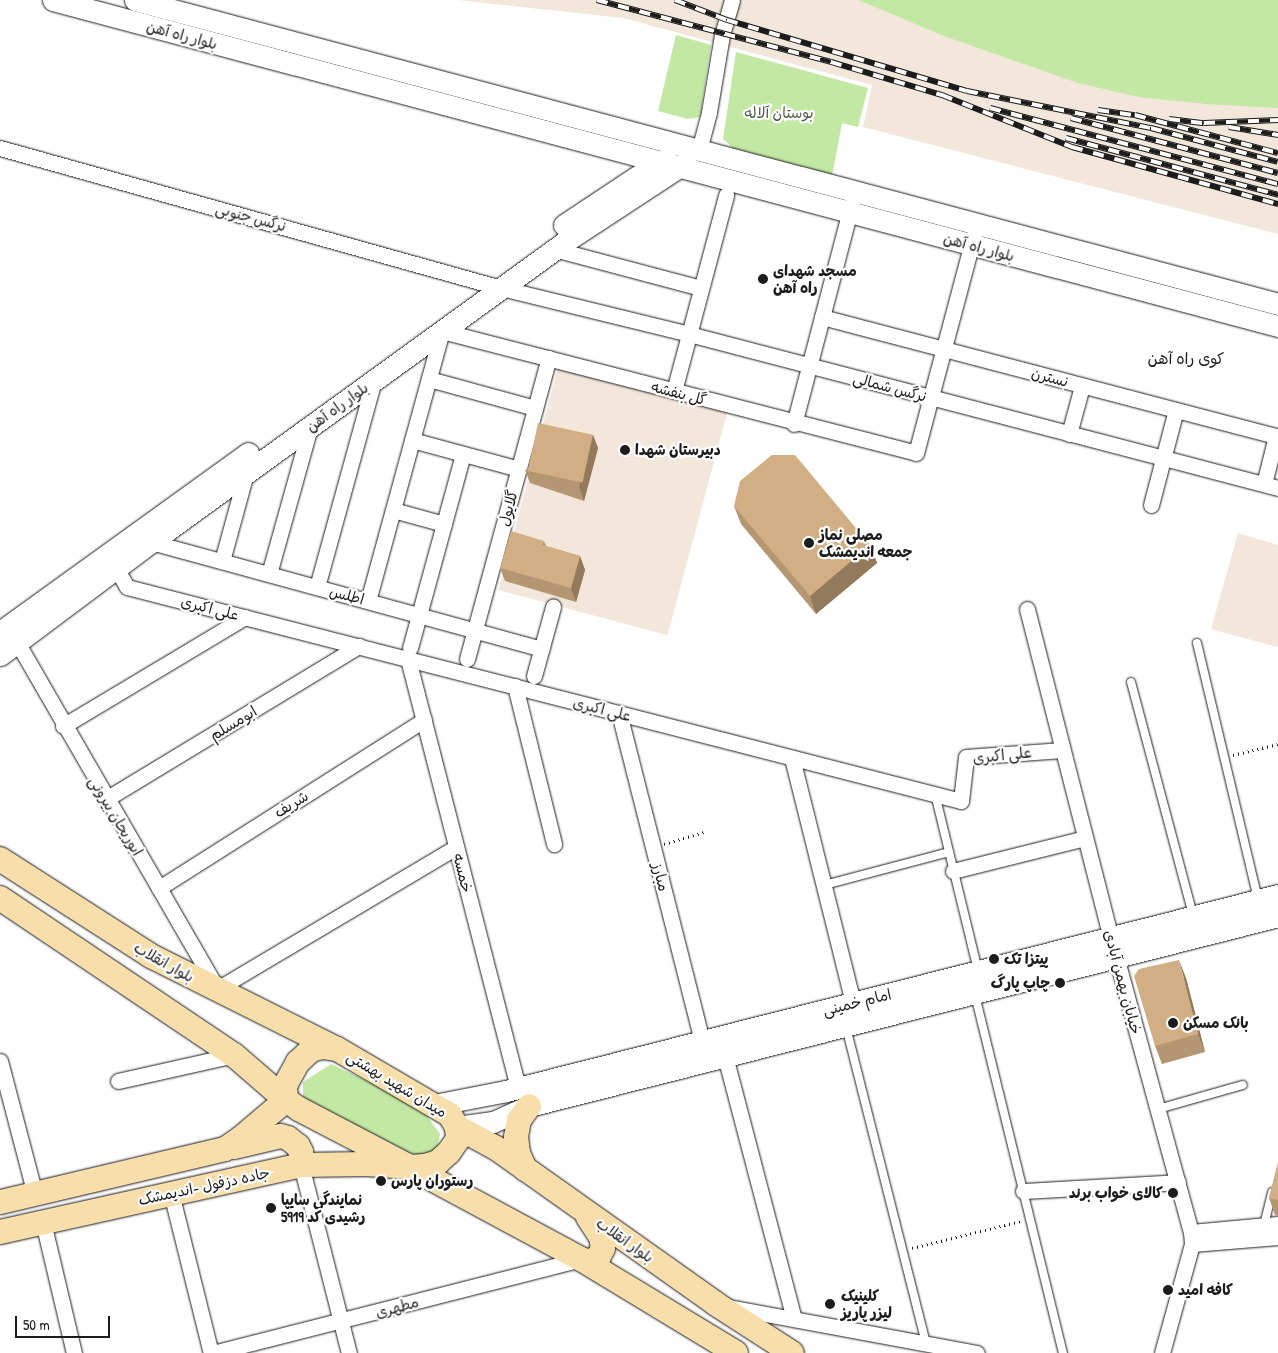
<!DOCTYPE html>
<html>
<head>
<meta charset="utf-8">
<style>
  body { margin:0 }
  #map { position:relative; width:1278px; height:1353px; overflow:hidden; background:#fff; font-family:"Patrick Hand","Playpen Sans Arabic",sans-serif }
  div>[style] { position:absolute }
  [style*='--x'] { left:calc(var(--x)*1px); top:calc(var(--y)*1px); width:calc(var(--w)*1px); rotate:calc(var(--a)*1deg) }
  .built>* { inset:0; background:#f2e7da; transform-origin:0 0 }
  .green>* { inset:0; background:#c3e8a3 }
  .path>* { height:2.5px; margin-top:-1.25px; transform-origin:0; background:repeating-linear-gradient(90deg,#1c1c1c 0 1px,transparent 0 5px) }
  .roads { filter:drop-shadow(0 0 1px #1c1c1c) drop-shadow(0 0 1px #1c1c1c) }
  .lane>* { height:8px; margin:-4px; padding:0 4px; transform-origin:4px; border-radius:4px; background:#fff }
  .street>* { height:15px; margin:-7.5px; padding:0 7.5px; transform-origin:7.5px; border-radius:7.5px; background:#fff }
  .secondary>* { height:21px; margin:-10.5px; padding:0 10.5px; transform-origin:10.5px; border-radius:10.5px; background:#fff }
  .primary>* { height:24px; margin:-12px; padding:0 12px; transform-origin:12px; border-radius:12px; background:#f8deab }
  .rail>* { height:5.5px; margin-top:-2.75px; transform-origin:0; background:repeating-linear-gradient(90deg,#fff 0 11px,#1c1c1c 0 22px); box-sizing:border-box; border-block:1px solid #1c1c1c }
  .wall>* { inset:0; background:#b59672 }
  .shaded-wall>* { inset:0; background:#937a5c }
  .building>* { inset:0; background:#d2ae84; transform-origin:0 0 }
  .dots>* { width:14px; height:14px; translate:-50% -50%; box-sizing:border-box; border:2px solid #fff; border-radius:50% }
  span { translate:-50% -50%; white-space:nowrap; text-align:center; line-height:1.15; -webkit-text-stroke:4.5px #fff; paint-order:stroke }
  .street-label { font-size:15px; color:#1c1c1c }
  .park-label { font-size:15px; color:#4e5944 }
  .poi-label { font-size:15px; color:#1c1c1c; font-weight:700 }
  .left { translate:0 -50%; text-align:left }
  .right { translate:-100% -50%; text-align:right }
  .neighbourhood-label { font-size:16px; color:#1c1c1c }
  .scale { position:absolute; left:15px; top:1316px; width:95px; height:22px; box-sizing:border-box; border:2px solid #1c1c1c; border-top:0; padding-left:6px; font-size:15px; line-height:18px; white-space:nowrap; color:#1c1c1c; -webkit-text-stroke:4px #fff; paint-order:stroke }
</style>
</head>
<body>
<div id="map">
  <div class="built">
    <i style="clip-path:polygon(458px 0,1278px 0,1278px 234px,863px 127px,872px 85px,623px 18px)"></i>
    <i style="left:559px;top:364px;width:175px;height:234px;rotate:15deg"></i>
    <i style="clip-path:polygon(1238px 533px,1278px 545px,1278px 647px,1211px 629px)"></i>
  </div>
  <div class="green">
    <i style="clip-path:polygon(858px 0,1278px 0,1278px 108px,1206px 104px,1139px 97px,1078px 83px,944px 36px)"></i>
    <i style="clip-path:polygon(676px 35px,711px 45px,700px 117px,688px 119px,658px 111px)"></i>
    <i style="clip-path:polygon(736px 52px,868px 88px,858px 127px,842px 123px,832px 176px,736px 151px,723px 139px)"></i>
    <i style="clip-path:polygon(331px 1064px,382px 1088px,424px 1112px,440px 1134px,437px 1149px,424px 1158px,405px 1151px,303px 1098px,303px 1082px)"></i>
  </div>
  <div class="path">
    <i style="--x:1233;--y:755;--w:46;--a:-13.7"></i>
    <i style="--x:664;--y:844;--w:42;--a:-16.7"></i>
    <i style="--x:912;--y:1248;--w:112;--a:-13.9"></i>
  </div>
  <div class="roads">
    <div class="lane">
      <i style="--x:1197;--y:643;--w:263;--a:76.6"></i>
      <i style="--x:1131;--y:682;--w:241;--a:75.1"></i>
      <i style="--x:935;--y:794;--w:181;--a:76.3"></i>
      <i style="--x:824;--y:885;--w:129;--a:-14.8"></i>
      <i style="--x:975;--y:995;--w:369;--a:76.2"></i>
      <i style="--x:846;--y:1027;--w:326;--a:75.8"></i>
      <i style="--x:1158;--y:1109;--w:88;--a:-15.8"></i>
      <i style="--x:1264;--y:1225;--w:34;--a:-76"></i>
    </div>
    <div class="street">
      <i style="--x:0;--y:148;--w:520;--a:15.61"></i>
      <i style="--x:501;--y:288;--w:194;--a:13.7"></i>
      <i style="--x:689;--y:334;--w:609;--a:14.65"></i>
      <i style="--x:699;--y:150;--w:39;--a:-75"></i>
      <i style="--x:709;--y:112;--w:78;--a:-80.4"></i>
      <i style="--x:722;--y:35;--w:36;--a:-74"></i>
      <i style="--x:554;--y:249;--w:152;--a:14.9"></i>
      <i style="--x:822;--y:317;--w:472;--a:14.7"></i>
      <i style="--x:429;--y:379;--w:110;--a:15.3"></i>
      <i style="--x:674;--y:391;--w:203;--a:-75.1"></i>
      <i style="--x:794;--y:424;--w:228;--a:-75.3"></i>
      <i style="--x:1069;--y:434;--w:50;--a:-74.8"></i>
      <i style="--x:412;--y:440;--w:111;--a:15.2"></i>
      <i style="--x:1264;--y:484;--w:49;--a:-76"></i>
      <i style="--x:1151;--y:505;--w:98;--a:-75.3"></i>
      <i style="--x:393;--y:510;--w:53;--a:15.4"></i>
      <i style="--x:151;--y:542;--w:405;--a:15.3"></i>
      <i style="--x:222;--y:561;--w:91;--a:-74.7"></i>
      <i style="--x:116;--y:568;--w:22;--a:60"></i>
      <i style="--x:127;--y:587;--w:861;--a:14.39"></i>
      <i style="--x:961;--y:801;--w:44;--a:-83.5"></i>
      <i style="--x:966;--y:757;--w:96;--a:-4.2"></i>
      <i style="--x:269;--y:574;--w:153;--a:-74.4"></i>
      <i style="--x:317;--y:587;--w:215;--a:-74.6"></i>
      <i style="--x:368;--y:601;--w:280;--a:-74.7"></i>
      <i style="--x:442;--y:331;--w:489;--a:14.4"></i>
      <i style="--x:916;--y:453;--w:226;--a:-75.1"></i>
      <i style="--x:1027;--y:609;--w:340;--a:75.7"></i>
      <i style="--x:1111;--y:938;--w:305;--a:74.8"></i>
      <i style="--x:1191;--y:1232;--w:12;--a:85"></i>
      <i style="--x:1192;--y:1244;--w:113;--a:105.4"></i>
      <i style="--x:17;--y:642;--w:401;--a:60"></i>
      <i style="--x:217;--y:989;--w:278;--a:-30.7"></i>
      <i style="--x:410;--y:648;--w:201;--a:-74.7"></i>
      <i style="--x:408;--y:659;--w:443;--a:75.6"></i>
      <i style="--x:467;--y:659;--w:312;--a:-74.8"></i>
      <i style="--x:534;--y:676;--w:72;--a:-74.6"></i>
      <i style="--x:515;--y:686;--w:163;--a:76.1"></i>
      <i style="--x:619;--y:713;--w:338;--a:75.8"></i>
      <i style="--x:63;--y:726;--w:212;--a:-30.9"></i>
      <i style="--x:792;--y:758;--w:252;--a:76"></i>
      <i style="--x:106;--y:799;--w:296;--a:-31.2"></i>
      <i style="--x:953;--y:871;--w:136;--a:-14"></i>
      <i style="--x:159;--y:888;--w:314;--a:-32.4"></i>
      <i style="--x:725;--y:1056;--w:272;--a:75.3"></i>
      <i style="--x:0;--y:1061;--w:138;--a:75.3"></i>
      <i style="--x:118;--y:1081;--w:119;--a:-12.6"></i>
      <i style="--x:301;--y:1165;--w:194;--a:75.7"></i>
      <i style="--x:1023;--y:1191;--w:155;--a:-3.3"></i>
      <i style="--x:171;--y:1193;--w:165;--a:76"></i>
      <i style="--x:43;--y:1222;--w:135;--a:76.7"></i>
      <i style="--x:1191;--y:1232;--w:87;--a:-5.3"></i>
      <i style="--x:1192;--y:1244;--w:86;--a:-4.7"></i>
      <i style="--x:728;--y:1307;--w:253;--a:10.5"></i>
      <i style="--x:213;--y:1353;--w:380;--a:-14.3"></i>
    </div>
    <div class="secondary">
      <i style="--x:53;--y:0;--w:1268;--a:14.9"></i>
      <i style="--x:135;--y:0;--w:1183;--a:14.89"></i>
      <i style="--x:564;--y:225;--w:114;--a:-33.6"></i>
      <i style="--x:659;--y:162;--w:8;--a:-14"></i>
      <i style="--x:0;--y:632;--w:306;--a:-35.8"></i>
      <i style="--x:0;--y:655;--w:189;--a:-36.8"></i>
      <i style="--x:151;--y:542;--w:516;--a:-35.94"></i>
      <i style="--x:569;--y:239;--w:140;--a:-33.3"></i>
      <i style="--x:434;--y:1105;--w:73;--a:-11"></i>
      <i style="--x:506;--y:1091;--w:796;--a:-14.25"></i>
      <i style="--x:457;--y:1127;--w:36;--a:-8"></i>
      <i style="--x:493;--y:1122;--w:39;--a:-24"></i>
      <i style="--x:529;--y:1106;--w:773;--a:-14.23"></i>
    </div>
    <div class="primary">
      <i style="--x:0;--y:859;--w:179;--a:32.7"></i>
      <i style="--x:151;--y:956;--w:206;--a:26.6"></i>
      <i style="--x:0;--y:898;--w:282;--a:33.9"></i>
      <i style="--x:234;--y:1055;--w:69;--a:40.9"></i>
      <i style="--x:286;--y:1100;--w:59;--a:139.8"></i>
      <i style="--x:241;--y:1138;--w:19;--a:145"></i>
      <i style="--x:225;--y:1149;--w:231;--a:166.7"></i>
      <i style="--x:457;--y:1127;--w:44;--a:28.3"></i>
      <i style="--x:496;--y:1148;--w:270;--a:35.3"></i>
      <i style="--x:716;--y:1304;--w:90;--a:32.8"></i>
      <i style="--x:234;--y:1147;--w:48;--a:-13.2"></i>
      <i style="--x:281;--y:1136;--w:7;--a:16"></i>
      <i style="--x:288;--y:1138;--w:13;--a:39"></i>
      <i style="--x:298;--y:1146;--w:7;--a:63"></i>
      <i style="--x:301;--y:1152;--w:13;--a:90"></i>
      <i style="--x:525;--y:1169;--w:17;--a:-114"></i>
      <i style="--x:518;--y:1153;--w:16;--a:-97"></i>
      <i style="--x:516;--y:1137;--w:17;--a:-80"></i>
      <i style="--x:519;--y:1120;--w:17;--a:-54"></i>
      <i style="--x:0;--y:1232;--w:308;--a:-12.5"></i>
      <i style="--x:301;--y:1165;--w:65;--a:-0.9"></i>
      <i style="--x:366;--y:1164;--w:44;--a:3.9"></i>
      <i style="--x:410;--y:1167;--w:15;--a:-4"></i>
      <i style="--x:425;--y:1166;--w:14;--a:-17"></i>
      <i style="--x:438;--y:1162;--w:15;--a:-42"></i>
      <i style="--x:449;--y:1152;--w:16;--a:-55"></i>
      <i style="--x:458;--y:1139;--w:12;--a:-95"></i>
      <i style="--x:457;--y:1127;--w:14;--a:-120"></i>
      <i style="--x:450;--y:1115;--w:131;--a:-149.7"></i>
      <i style="--x:337;--y:1049;--w:15;--a:-172"></i>
      <i style="--x:322;--y:1047;--w:11;--a:165"></i>
      <i style="--x:311;--y:1050;--w:18;--a:137"></i>
      <i style="--x:298;--y:1062;--w:26;--a:119"></i>
      <i style="--x:285;--y:1085;--w:15;--a:86"></i>
      <i style="--x:286;--y:1100;--w:16;--a:35"></i>
      <i style="--x:299;--y:1109;--w:125;--a:27.6"></i>
      <i style="--x:410;--y:1167;--w:194;--a:28.3"></i>
      <i style="--x:581;--y:1259;--w:181;--a:31.2"></i>
      <i style="--x:587;--y:1262;--w:12;--a:-20"></i>
      <i style="--x:598;--y:1258;--w:11;--a:-63"></i>
      <i style="--x:603;--y:1248;--w:11;--a:-100"></i>
      <i style="--x:601;--y:1237;--w:24;--a:-123"></i>
    </div>
  </div>
  <div class="rail">
    <i style="--x:597;--y:0;--w:242;--a:14.8"></i>
    <i style="--x:831;--y:62;--w:116;--a:16.6"></i>
    <i style="--x:942;--y:95;--w:140;--a:21.8"></i>
    <i style="--x:1072;--y:147;--w:214;--a:15.5"></i>
    <i style="--x:675;--y:0;--w:56;--a:21"></i>
    <i style="--x:727;--y:20;--w:250;--a:16.5"></i>
    <i style="--x:967;--y:91;--w:188;--a:11.4"></i>
    <i style="--x:1151;--y:128;--w:131;--a:15"></i>
    <i style="--x:990;--y:108;--w:298;--a:14.8"></i>
    <i style="--x:1098;--y:110;--w:37;--a:8"></i>
    <i style="--x:1135;--y:115;--w:148;--a:14.9"></i>
    <i style="--x:1071;--y:118;--w:214;--a:14.9"></i>
    <i style="--x:1169;--y:119;--w:35;--a:7"></i>
    <i style="--x:1204;--y:123;--w:74;--a:-2.3"></i>
    <i style="--x:1229;--y:127;--w:50;--a:9.3"></i>
    <i style="--x:1066;--y:138;--w:220;--a:15"></i>
  </div>
  <div class="wall">
    <i style="clip-path:polygon(593px 435px,598px 448px,584px 501px,530px 483px,525px 470px)"></i>
    <i style="clip-path:polygon(734px 506px,870px 545px,877px 563px,816px 614px,741px 524px)"></i>
    <i style="clip-path:polygon(544px 541px,546px 546px,580px 556px,585px 570px,576px 602px,505px 581px,500px 568px)"></i>
    <i style="clip-path:polygon(1186px 978px,1205px 1052px,1162px 1064px,1155px 1046px)"></i>
    <i style="clip-path:polygon(1278px 1163px,1278px 1216px,1275px 1215px,1269px 1198px)"></i>
  </div>
  <div class="shaded-wall">
    <i style="clip-path:polygon(593px 435px,598px 448px,584px 501px,579px 487px)"></i>
    <i style="clip-path:polygon(870px 545px,877px 563px,816px 614px,810px 596px)"></i>
    <i style="clip-path:polygon(580px 556px,585px 570px,576px 602px,571px 588px)"></i>
    <i style="clip-path:polygon(1179px 960px,1186px 978px,1205px 1052px,1198px 1034px)"></i>
  </div>
  <div class="building">
    <i style="left:538px;top:423px;width:56px;height:49px;rotate:12deg"></i>
    <i style="clip-path:polygon(772px 455px,795px 455px,870px 545px,810px 596px,734px 506px,740px 481px)"></i>
    <i style="clip-path:polygon(511px 531px,544px 541px,542px 545px,580px 556px,571px 588px,500px 568px)"></i>
    <i style="clip-path:polygon(1179px 960px,1198px 1034px,1155px 1046px,1134px 976px,1139px 969px)"></i>
    <i style="clip-path:polygon(1278px 1163px,1278px 1200px,1277px 1200px,1269px 1198px)"></i>
  </div>
  <div class="dots">
    <i style="left:763px;top:279px;background:#1c1c1c"></i>
    <i style="left:625px;top:450px;background:#1c1c1c"></i>
    <i style="left:809px;top:543px;background:#1c1c1c"></i>
    <i style="left:994px;top:959px;background:#1c1c1c"></i>
    <i style="left:1060px;top:983px;background:#1c1c1c"></i>
    <i style="left:1173px;top:1023px;background:#1c1c1c"></i>
    <i style="left:381px;top:1181px;background:#1c1c1c"></i>
    <i style="left:1173px;top:1193px;background:#1c1c1c"></i>
    <i style="left:271px;top:1208px;background:#1c1c1c"></i>
    <i style="left:1168px;top:1290px;background:#1c1c1c"></i>
    <i style="left:830px;top:1304px;background:#1c1c1c"></i>
  </div>
  <div class="street-label">
    <span style="left:182px;top:35px;rotate:15deg">بلوار راه آهن</span>
    <span style="left:251px;top:217px;rotate:15deg">نرگس جنوبی</span>
    <span style="left:979px;top:247px;rotate:15deg">بلوار راه آهن</span>
    <span style="left:1050px;top:377px;rotate:15deg">نسترن</span>
    <span style="left:890px;top:387px;rotate:15deg">نرگس شمالی</span>
    <span style="left:679px;top:393px;rotate:15deg">گل بنفشه</span>
    <span style="left:337px;top:407px;rotate:-36deg">بلوار راه آهن</span>
    <span style="left:508px;top:508px;rotate:-75deg">گلایول</span>
    <span style="left:347px;top:595px;rotate:15deg">اطلس</span>
    <span style="left:210px;top:608px;rotate:14deg">علی اکبری</span>
    <span style="left:602px;top:709px;rotate:14deg">علی اکبری</span>
    <span style="left:233px;top:723px;rotate:-31deg">ابومسلم</span>
    <span style="left:1002px;top:755px;rotate:-6deg">علی اکبری</span>
    <span style="left:291px;top:804px;rotate:-32deg">شریف</span>
    <span style="left:116px;top:816px;rotate:59deg">ابوریحان بیرونی</span>
    <span style="left:463px;top:873px;rotate:76deg">خمسه</span>
    <span style="left:661px;top:877px;rotate:76deg">مبارز</span>
    <span style="left:164px;top:962px;rotate:29deg">بلوار انقلاب</span>
    <span style="left:1123px;top:982px;rotate:75deg">خیابان بهمن آبادی</span>
    <span style="left:857px;top:1002px;rotate:-14deg">امام خمینی</span>
    <span style="left:397px;top:1084px;rotate:31deg">میدان شهید بهشتی</span>
    <span style="left:204px;top:1186px;rotate:-12deg">جاده دزفول -اندیمشک</span>
    <span style="left:625px;top:1240px;rotate:35deg">بلوار انقلاب</span>
    <span style="left:397px;top:1307px;rotate:-15deg">مطهری</span>
  </div>
  <div class="park-label">
    <span style="left:779px;top:113px">بوستان آلاله</span>
  </div>
  <div class="poi-label">
    <span class="left" style="left:773px;top:279px">مسجد شهدای<br>راه آهن</span>
    <span class="left" style="left:635px;top:450px">دبیرستان شهدا</span>
    <span class="left" style="left:819px;top:543px">مصلی نماز<br>جمعه اندیمشک</span>
    <span class="left" style="left:1004px;top:959px">پیتزا تک</span>
    <span class="right" style="left:1050px;top:983px">چاپ پارگ</span>
    <span class="left" style="left:1183px;top:1023px">بانک مسکن</span>
    <span class="left" style="left:391px;top:1181px">رستوران پارس</span>
    <span class="right" style="left:1163px;top:1193px">کالای خواب برند</span>
    <span class="left" style="left:281px;top:1208px">نمایندگی سایپا<br>رشیدی کد 5919</span>
    <span class="left" style="left:1178px;top:1290px">کافه امید</span>
    <span class="left" style="left:841px;top:1304px">کلینیک<br>لیزر پاریز</span>
  </div>
  <div class="neighbourhood-label">
    <span style="left:1186px;top:358px">کوی راه آهن</span>
  </div>
  <div class="scale">50 m</div>
</div>
</body>
</html>
